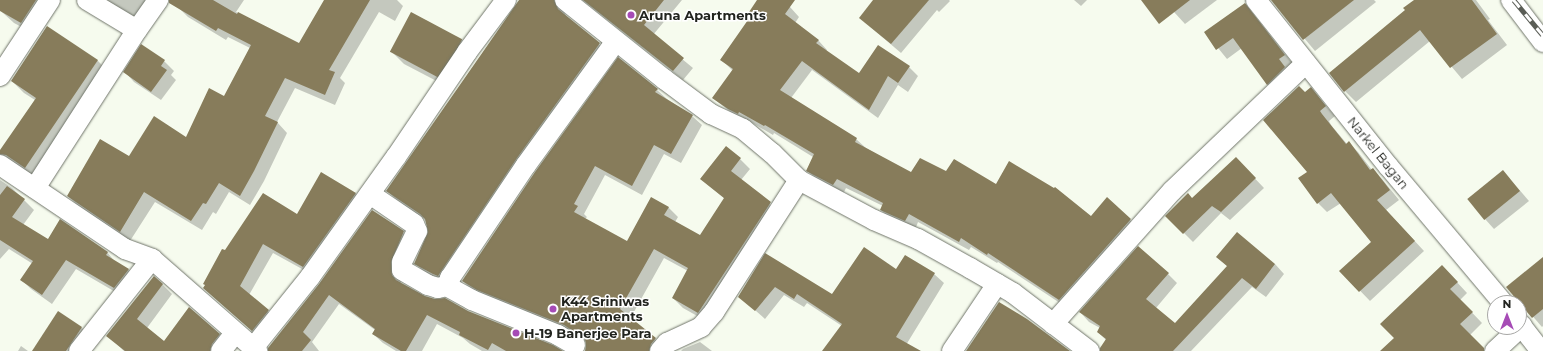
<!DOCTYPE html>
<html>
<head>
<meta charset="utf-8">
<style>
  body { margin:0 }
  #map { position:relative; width:1543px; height:351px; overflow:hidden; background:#f6fbee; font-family:Montserrat,sans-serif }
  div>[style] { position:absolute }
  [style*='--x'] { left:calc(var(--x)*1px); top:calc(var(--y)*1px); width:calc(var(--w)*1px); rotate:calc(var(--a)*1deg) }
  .shadow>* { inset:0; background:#0003 }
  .building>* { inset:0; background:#877c5b; transform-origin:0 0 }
  .roads { filter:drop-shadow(0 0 1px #6f7469) drop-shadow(0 0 1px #6f7469) }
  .street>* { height:20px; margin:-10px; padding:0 10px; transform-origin:10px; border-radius:10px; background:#fff }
  .rail>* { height:4.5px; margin-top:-2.25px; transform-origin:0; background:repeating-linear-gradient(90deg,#fff 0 9px,#5a5d56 0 18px); box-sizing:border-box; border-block:1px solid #5a5d56 }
  .dots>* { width:11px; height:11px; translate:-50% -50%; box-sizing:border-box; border:2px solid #fff; border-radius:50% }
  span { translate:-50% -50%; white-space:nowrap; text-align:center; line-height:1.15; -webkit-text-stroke:3px #fff; paint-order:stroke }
  .poi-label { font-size:13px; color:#22241f; font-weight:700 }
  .left { translate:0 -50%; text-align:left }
  .street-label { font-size:13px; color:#22241f }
  .north { position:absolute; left:1487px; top:295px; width:40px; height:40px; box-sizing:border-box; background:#fff; border:1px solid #a7a7a5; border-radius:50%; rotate:0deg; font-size:11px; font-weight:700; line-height:16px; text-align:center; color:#22241f }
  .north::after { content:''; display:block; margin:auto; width:14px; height:18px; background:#a64bb6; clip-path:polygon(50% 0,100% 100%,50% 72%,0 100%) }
</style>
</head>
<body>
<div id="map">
  <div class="shadow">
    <i style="clip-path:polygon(8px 0,57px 0,33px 33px,14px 23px,2px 12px)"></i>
    <i style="clip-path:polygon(106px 0,161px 0,143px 24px)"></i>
    <i style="clip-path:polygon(182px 0,244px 0,236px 12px,299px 44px,325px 0,397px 0,403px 6px,395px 21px,379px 12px,340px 78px,345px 83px,335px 105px,295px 88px,277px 122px,287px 133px,264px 181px,250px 205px,229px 192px,216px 214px,213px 212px,202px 230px,155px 202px,130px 241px,78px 206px,68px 196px,129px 158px,186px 138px,224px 97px,250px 48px,228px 37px,226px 40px,188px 17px,178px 7px)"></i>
    <i style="clip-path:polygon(520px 0,571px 0,563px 9px,566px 16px,609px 53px,448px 285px,425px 273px,415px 263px,428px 236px,429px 226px,424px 219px,397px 200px,387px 191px)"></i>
    <i style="clip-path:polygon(582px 0,682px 0,653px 35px,693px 68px,683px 80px)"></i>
    <i style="clip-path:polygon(758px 0,779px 0,790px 7px,799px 17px,795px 23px,818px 40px,827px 50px,826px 51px,859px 75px,909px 67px,918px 76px,908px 92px,898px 85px,878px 118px,812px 70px,791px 98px,856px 139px,866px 148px,911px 174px,947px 172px,996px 185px,1091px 217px,1107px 199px,1140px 229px,1069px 309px,998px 262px,997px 263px,971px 247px,969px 250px,918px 222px,915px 230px,890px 219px,881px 210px,883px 206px,846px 188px,843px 194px,817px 180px,807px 170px,813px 157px,774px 133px,773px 135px,749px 121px,748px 123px,738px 118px,713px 98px,733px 71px,721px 59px,751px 18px)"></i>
    <i style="clip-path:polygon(874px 0,949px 0,950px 1px,939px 12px,937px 10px,901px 53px,860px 18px)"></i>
    <i style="clip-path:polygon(1074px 0,1087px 0,1081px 6px)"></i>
    <i style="clip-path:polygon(1163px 0,1217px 0,1185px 24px)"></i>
    <i style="clip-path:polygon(1272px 0,1374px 0,1376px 2px,1315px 51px)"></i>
    <i style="clip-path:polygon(1416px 0,1476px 0,1490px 19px,1488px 20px,1507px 45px,1462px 79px,1430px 41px,1356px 102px,1345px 91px)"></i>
    <i style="clip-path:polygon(412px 13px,462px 40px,474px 53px,450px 88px,404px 64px,391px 51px)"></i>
    <i style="clip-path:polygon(1258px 20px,1293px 64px,1277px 94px,1267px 84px,1242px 48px,1227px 59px,1205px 32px)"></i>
    <i style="clip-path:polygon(47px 27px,98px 61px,110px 73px,38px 180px,0 155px,0 152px,35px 100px,24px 93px,12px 81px)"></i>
    <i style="clip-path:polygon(142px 46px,164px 61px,174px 71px,171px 75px,176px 80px,161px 100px,134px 82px,125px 72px)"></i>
    <i style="clip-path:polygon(1311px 89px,1335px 116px,1329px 121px,1331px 125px,1347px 144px,1349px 143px,1358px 152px,1372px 170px,1382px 179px,1399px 200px,1386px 210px,1424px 251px,1370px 301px,1341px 271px,1372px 242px,1341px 203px,1327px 212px,1318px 203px,1308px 173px,1305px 93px)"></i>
    <i style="clip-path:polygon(657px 90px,667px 99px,692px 116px,702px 125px,681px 163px,664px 154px,642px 195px,605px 175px,584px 214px,587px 217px,585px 219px,627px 242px,668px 207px,678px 217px,675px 222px,700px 237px,725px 199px,701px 179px,740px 159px,750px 169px,741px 180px,780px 213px,708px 322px,683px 308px,673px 298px,688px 271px,664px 258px,630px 319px,655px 339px,665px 349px,663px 351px,586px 351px,587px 342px,573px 334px,473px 291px,463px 281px)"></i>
    <i style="clip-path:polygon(1244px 167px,1264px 188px,1230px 220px,1221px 213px,1193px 242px,1167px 216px)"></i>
    <i style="clip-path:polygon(1503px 171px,1529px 201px,1494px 229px,1485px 219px)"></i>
    <i style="clip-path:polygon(321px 174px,356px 194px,365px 203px,313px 275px,273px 253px,249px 295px,278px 320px,262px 340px,204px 288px,225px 252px,297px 216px)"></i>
    <i style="clip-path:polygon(0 180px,12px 188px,34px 210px,23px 225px,49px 241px,107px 252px,116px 263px,129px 270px,138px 280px,124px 297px,76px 269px,52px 304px,31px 289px,22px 280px,33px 264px,9px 249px,0 259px)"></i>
    <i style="clip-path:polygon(403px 232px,413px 242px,400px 272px,401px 284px,424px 297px,467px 312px,561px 351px,482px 351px,470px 344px,463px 338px,437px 324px,422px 351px,396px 351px,383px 343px,373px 334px,375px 330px,339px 304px,312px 342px,319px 351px,268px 351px,320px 284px)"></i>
    <i style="clip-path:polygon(766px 255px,832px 296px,897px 271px,934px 274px,944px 283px,906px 345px,823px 351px,842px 326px,807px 303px,804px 307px,784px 295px,765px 319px,739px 296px)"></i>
    <i style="clip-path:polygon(1218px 257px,1275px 264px,1284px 274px,1266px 297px,1252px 287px,1191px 351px,1100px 351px,1106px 340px,1098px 332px,1100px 328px,1089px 322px,1080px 312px,1168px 274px,1177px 283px,1156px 308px,1175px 324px,1228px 267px)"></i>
    <i style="clip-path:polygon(1543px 259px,1543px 326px,1542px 327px,1508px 288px)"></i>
    <i style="clip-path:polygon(1442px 266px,1467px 293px,1460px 300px,1482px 323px,1470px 335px,1484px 351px,1382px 351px,1396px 339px)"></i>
    <i style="clip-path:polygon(162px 284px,172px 294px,147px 328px,165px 342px,219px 334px,229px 344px,224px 351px,124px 351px,107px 335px)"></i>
    <i style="clip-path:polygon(58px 313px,82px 328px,91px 337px,82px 351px,33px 351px)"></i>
    <i style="clip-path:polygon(700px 342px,712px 351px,681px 351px,683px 349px)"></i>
    <i style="clip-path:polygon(21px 346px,28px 351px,18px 351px)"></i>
  </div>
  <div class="building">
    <i style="clip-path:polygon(0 0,36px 0,21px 23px,0 11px)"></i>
    <i style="clip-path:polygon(169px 0,213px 0,237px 14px,238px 12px,299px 43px,324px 0,370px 0,329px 70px,335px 72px,325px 95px,285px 78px,265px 116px,278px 122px,254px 171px,240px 196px,219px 183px,206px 204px,203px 203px,191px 221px,144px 192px,120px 232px,67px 196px,100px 139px,129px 156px,154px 116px,186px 137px,209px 88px,224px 96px,251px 45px,218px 28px,216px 31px,169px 3px)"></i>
    <i style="clip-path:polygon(519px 0,554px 0,558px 9px,600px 43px,517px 158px,438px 276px,433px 274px,414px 264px,428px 232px,425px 219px,420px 214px,386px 191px)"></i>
    <i style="clip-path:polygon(583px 0,664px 0,644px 25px,684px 58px,673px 71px)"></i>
    <i style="clip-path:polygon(757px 0,795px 0,785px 14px,819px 40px,816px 43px,859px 73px,878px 45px,910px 66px,898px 83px,888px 76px,869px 110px,802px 61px,780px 90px,857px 138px,855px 142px,911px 172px,920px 158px,946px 171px,954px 159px,996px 184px,1009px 161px,1054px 188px,1055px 187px,1091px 216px,1107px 197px,1131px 219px,1059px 300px,988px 253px,987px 255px,961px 238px,959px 242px,909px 214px,905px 221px,880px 210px,883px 203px,837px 179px,833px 185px,806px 171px,814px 154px,765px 125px,764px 126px,739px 112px,738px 114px,728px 109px,712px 98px,733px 69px,720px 60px,750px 17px,747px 15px)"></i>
    <i style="clip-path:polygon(873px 0,929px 0,891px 44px,859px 18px)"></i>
    <i style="clip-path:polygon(1141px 0,1190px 0,1159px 24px)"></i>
    <i style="clip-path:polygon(1271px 0,1354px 0,1303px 40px)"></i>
    <i style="clip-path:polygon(1414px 0,1472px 0,1497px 34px,1450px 68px,1420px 30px,1344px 92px,1329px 73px,1405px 10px,1403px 8px)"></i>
    <i style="clip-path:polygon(1245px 3px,1285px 55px,1279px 59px,1285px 67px,1267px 85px,1233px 38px,1216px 50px,1204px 32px)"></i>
    <i style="left:411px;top:12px;width:58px;height:45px;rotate:28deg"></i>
    <i style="clip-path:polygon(47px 26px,98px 60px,25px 168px,6px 155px,0 154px,0 150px,36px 98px,11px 81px)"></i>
    <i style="clip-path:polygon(141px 44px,165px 60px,161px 66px,167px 70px,151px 92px,123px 72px)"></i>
    <i style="clip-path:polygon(618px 57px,658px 89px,655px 92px,693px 115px,671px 154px,654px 145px,632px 186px,595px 166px,574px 204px,578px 206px,574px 212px,627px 241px,651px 197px,669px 207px,664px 215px,700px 235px,724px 198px,700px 179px,726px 146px,741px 158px,731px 171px,771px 202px,698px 313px,672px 298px,688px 268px,654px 249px,620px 309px,656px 338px,651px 344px,649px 351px,585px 351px,586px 345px,585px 339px,564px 325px,477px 290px,462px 281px,535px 172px)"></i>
    <i style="clip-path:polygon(1299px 86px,1305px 92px,1311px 87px,1326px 106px,1320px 111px,1322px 114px,1346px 144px,1349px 141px,1370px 170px,1373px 168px,1390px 190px,1377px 200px,1415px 241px,1359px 292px,1339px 271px,1371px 242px,1331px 193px,1317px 204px,1298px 178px,1307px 172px,1263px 120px)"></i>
    <i style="clip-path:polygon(1236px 157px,1256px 178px,1221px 212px,1212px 206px,1183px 234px,1165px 216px,1188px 193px,1192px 198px)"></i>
    <i style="left:1503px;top:170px;width:27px;height:46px;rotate:51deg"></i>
    <i style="clip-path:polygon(321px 172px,356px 193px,303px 267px,263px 244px,240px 286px,269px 310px,252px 331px,203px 288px,205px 285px,203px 284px,222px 249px,225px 250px,263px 193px,297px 214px)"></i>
    <i style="clip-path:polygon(7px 186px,25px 199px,12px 217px,48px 239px,60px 219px,108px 252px,106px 255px,129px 269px,114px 288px,66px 260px,42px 295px,20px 280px,33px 261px,0 240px,0 195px)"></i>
    <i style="clip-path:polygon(372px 210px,404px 231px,391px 262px,392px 275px,396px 280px,425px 296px,435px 299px,445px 298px,468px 311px,553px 345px,563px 351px,506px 351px,492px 343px,488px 350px,459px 335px,460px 332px,427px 315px,406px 351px,401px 351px,372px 334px,375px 329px,329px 295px,303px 332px,311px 340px,302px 351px,268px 351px,268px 348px,319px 284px)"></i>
    <i style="clip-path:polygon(1237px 232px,1275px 264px,1256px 289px,1242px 278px,1173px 351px,1100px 351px,1100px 348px,1106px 339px,1097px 332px,1100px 326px,1079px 312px,1138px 246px,1169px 273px,1146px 299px,1175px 323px,1227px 266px,1216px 257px)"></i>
    <i style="clip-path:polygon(864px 247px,896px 269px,905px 255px,935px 273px,896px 337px,921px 351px,822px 351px,842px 324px,797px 294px,794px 299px,775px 287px,755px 311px,738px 297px,765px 253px,832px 294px)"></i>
    <i style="clip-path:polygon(1543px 257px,1543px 309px,1532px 318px,1506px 287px)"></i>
    <i style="clip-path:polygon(1442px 265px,1458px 282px,1450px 289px,1473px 312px,1460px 324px,1484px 348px,1484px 351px,1380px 351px,1394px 338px,1380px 324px)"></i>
    <i style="clip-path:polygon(154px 276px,163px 284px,137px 319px,164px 341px,189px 307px,220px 334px,212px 344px,210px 351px,125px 351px,106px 336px)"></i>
    <i style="clip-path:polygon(999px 302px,1027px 319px,1070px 351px,966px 351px)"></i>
    <i style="clip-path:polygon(58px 311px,82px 327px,66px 351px,32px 351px)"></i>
  </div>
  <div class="roads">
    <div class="street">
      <i style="--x:87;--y:0;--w:58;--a:31"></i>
      <i style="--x:137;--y:30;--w:37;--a:-55"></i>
      <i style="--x:565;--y:0;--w:127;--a:38.6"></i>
      <i style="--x:664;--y:79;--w:59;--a:36.7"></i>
      <i style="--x:711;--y:114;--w:35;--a:25"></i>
      <i style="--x:743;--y:129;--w:38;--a:40"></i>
      <i style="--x:772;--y:153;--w:38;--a:45"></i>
      <i style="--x:799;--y:180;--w:85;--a:28.1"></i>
      <i style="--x:874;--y:220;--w:48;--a:23.4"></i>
      <i style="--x:918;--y:239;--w:60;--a:29.1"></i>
      <i style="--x:970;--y:268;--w:50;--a:30.2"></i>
      <i style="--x:1013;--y:293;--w:96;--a:37.3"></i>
      <i style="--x:1256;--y:0;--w:213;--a:51.5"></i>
      <i style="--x:1389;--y:167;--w:177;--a:50"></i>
      <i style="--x:1511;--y:0;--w:53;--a:52.7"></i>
      <i style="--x:0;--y:76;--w:91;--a:-56.7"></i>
      <i style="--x:0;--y:165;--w:151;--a:33.9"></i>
      <i style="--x:125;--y:249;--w:29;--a:20"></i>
      <i style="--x:152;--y:259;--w:140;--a:41.2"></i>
      <i style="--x:35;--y:188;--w:188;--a:-57.2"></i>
      <i style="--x:370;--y:194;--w:53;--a:34.3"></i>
      <i style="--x:414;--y:224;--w:8;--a:67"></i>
      <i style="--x:417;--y:231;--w:34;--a:116"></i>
      <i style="--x:402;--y:262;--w:8;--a:90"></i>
      <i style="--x:402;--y:270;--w:30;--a:30"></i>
      <i style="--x:428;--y:285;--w:10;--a:17"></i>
      <i style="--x:438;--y:288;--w:9;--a:-13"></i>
      <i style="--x:1519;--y:323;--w:36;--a:52"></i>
      <i style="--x:1053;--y:324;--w:178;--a:-48.2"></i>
      <i style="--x:1172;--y:191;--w:185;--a:-43.7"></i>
      <i style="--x:575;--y:345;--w:20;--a:-150"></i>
      <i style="--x:558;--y:335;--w:93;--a:-157.9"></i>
      <i style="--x:472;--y:300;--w:29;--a:-151"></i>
      <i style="--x:447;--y:286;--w:9;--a:-69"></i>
      <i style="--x:450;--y:278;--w:136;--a:-56.1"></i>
      <i style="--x:526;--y:165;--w:153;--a:-54"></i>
      <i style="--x:253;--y:348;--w:91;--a:-51.2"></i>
      <i style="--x:310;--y:277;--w:148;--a:-54.4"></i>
      <i style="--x:396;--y:157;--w:127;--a:-55.9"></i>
      <i style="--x:467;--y:52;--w:65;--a:-53.1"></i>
      <i style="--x:79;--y:351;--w:117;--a:-51.6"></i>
      <i style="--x:221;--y:351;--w:23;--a:-52"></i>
      <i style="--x:660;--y:351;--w:11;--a:-49"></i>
      <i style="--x:667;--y:343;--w:38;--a:-25"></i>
      <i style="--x:701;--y:327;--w:20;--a:-49"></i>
      <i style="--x:714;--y:312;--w:157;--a:-57.2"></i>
      <i style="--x:952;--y:351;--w:81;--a:-56.1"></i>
      <i style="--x:1495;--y:351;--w:37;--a:-43"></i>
    </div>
  </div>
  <div class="rail">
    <i style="--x:1514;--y:0;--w:45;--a:50.4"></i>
  </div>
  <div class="dots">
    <i style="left:631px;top:15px;background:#a64bb6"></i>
    <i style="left:553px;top:309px;background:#a64bb6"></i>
    <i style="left:516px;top:333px;background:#a64bb6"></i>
  </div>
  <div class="poi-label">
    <span class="left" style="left:639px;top:15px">Aruna Apartments</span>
    <span class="left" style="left:561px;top:309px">K44 Sriniwas<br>Apartments</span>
    <span class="left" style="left:524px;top:333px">H-19 Banerjee Para</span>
  </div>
  <div class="street-label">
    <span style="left:1378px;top:153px;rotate:51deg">Narkel Bagan</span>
  </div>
  <div class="north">N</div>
</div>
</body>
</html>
